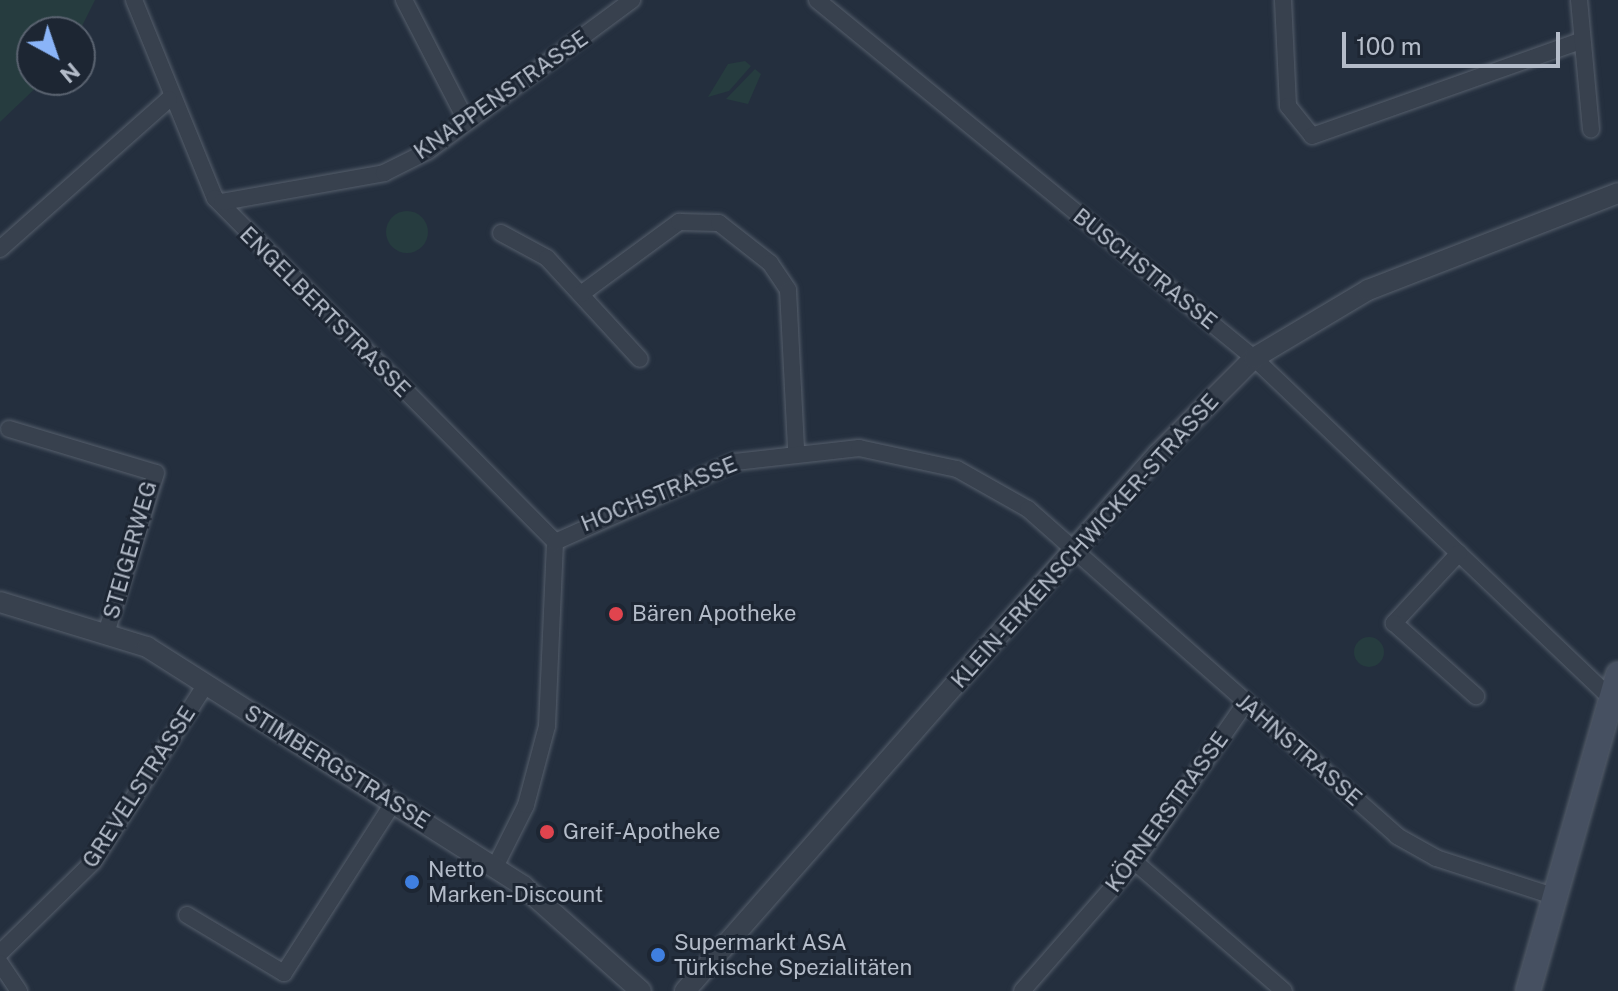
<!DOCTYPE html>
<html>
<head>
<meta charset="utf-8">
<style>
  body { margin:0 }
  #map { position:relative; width:1618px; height:991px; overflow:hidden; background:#242f3e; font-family:"Public Sans",sans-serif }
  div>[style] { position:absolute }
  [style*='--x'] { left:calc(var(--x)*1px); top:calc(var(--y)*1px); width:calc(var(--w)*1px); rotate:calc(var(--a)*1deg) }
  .green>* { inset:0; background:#263c3f }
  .round { border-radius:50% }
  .roads { filter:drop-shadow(0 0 2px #565f6c) drop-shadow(0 0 2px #565f6c) }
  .minor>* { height:16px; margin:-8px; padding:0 8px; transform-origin:8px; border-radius:8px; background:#38414e }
  .tertiary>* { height:20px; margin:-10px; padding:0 10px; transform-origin:10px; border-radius:10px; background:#38414e }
  .secondary>* { height:24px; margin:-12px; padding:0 12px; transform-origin:12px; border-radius:12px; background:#465061 }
  .dots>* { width:22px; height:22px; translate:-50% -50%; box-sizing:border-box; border:4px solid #1d2633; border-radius:50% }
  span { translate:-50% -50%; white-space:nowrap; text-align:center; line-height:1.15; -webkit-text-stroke:6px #1d2633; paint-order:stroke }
  .street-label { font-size:22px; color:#b4bcc9 }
  .poi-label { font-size:22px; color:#b4bcc9 }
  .left { translate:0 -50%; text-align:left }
  .north { position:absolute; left:16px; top:16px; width:80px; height:80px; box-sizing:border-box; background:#1d2633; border:2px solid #59626f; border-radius:50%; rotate:140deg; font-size:22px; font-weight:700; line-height:32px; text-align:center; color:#b4bcc9 }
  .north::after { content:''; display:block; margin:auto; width:28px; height:36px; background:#8ab4f8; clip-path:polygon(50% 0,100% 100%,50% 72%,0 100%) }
  .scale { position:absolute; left:1342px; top:32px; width:218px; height:36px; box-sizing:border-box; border:4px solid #b4bcc9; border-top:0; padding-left:10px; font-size:24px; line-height:28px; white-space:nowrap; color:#b4bcc9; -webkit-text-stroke:6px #1d2633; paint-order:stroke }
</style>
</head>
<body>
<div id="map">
  <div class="green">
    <i style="clip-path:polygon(0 0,95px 0,79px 32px,32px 32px,32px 80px,44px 80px,0 122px)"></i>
    <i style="clip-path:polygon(745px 61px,751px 66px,729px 91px,708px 97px,728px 64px)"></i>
    <i style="clip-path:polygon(755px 69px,761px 74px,748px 104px,726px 99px)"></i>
    <i class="round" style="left:386px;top:211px;width:42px;height:42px"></i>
    <i class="round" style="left:1354px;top:637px;width:30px;height:30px"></i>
  </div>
  <div class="roads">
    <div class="minor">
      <i style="--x:134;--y:0;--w:214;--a:67.8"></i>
      <i style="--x:215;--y:198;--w:484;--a:45.3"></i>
      <i style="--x:404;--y:0;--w:137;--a:62.7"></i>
      <i style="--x:817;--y:0;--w:565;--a:39.33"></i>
      <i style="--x:1254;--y:358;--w:501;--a:43.63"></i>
      <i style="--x:1283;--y:0;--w:106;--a:87.3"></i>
      <i style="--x:1288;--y:106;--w:38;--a:51"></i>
      <i style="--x:1312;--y:136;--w:285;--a:-19.5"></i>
      <i style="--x:1579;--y:0;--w:130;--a:84.7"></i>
      <i style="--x:222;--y:202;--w:165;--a:-10.1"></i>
      <i style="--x:384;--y:173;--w:49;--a:-26.6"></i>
      <i style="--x:428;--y:151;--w:254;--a:-36.5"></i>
      <i style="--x:501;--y:233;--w:52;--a:28.5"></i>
      <i style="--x:547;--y:258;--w:137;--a:47.4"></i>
      <i style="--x:0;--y:249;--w:226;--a:-41.6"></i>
      <i style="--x:581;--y:294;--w:122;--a:-36.3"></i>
      <i style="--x:679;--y:222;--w:40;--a:1.4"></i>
      <i style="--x:719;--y:223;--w:65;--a:38.1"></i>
      <i style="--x:770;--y:263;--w:32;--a:56"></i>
      <i style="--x:788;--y:290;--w:160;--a:87.1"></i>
      <i style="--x:9;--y:429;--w:153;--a:16.7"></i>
      <i style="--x:156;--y:473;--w:169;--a:107.3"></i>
      <i style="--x:1459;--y:553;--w:96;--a:132.9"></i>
      <i style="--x:1394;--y:623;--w:110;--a:41.7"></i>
      <i style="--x:1135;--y:862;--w:197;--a:40.9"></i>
      <i style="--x:495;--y:867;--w:69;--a:-63.4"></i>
      <i style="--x:526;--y:805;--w:82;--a:-75.1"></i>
      <i style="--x:547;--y:726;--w:184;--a:-87.5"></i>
      <i style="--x:555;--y:542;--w:197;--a:-24"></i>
      <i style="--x:735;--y:462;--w:125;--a:-6.4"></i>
      <i style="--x:859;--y:448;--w:100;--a:12.1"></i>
      <i style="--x:957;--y:469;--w:81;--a:29.4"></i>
      <i style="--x:1028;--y:509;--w:493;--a:41.5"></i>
      <i style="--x:1397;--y:836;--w:45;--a:29.4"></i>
      <i style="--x:1436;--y:858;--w:126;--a:18"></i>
      <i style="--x:187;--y:915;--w:113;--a:30.9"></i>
      <i style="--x:284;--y:973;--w:202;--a:-57.3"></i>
      <i style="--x:0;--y:953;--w:130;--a:-44.4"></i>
      <i style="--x:93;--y:862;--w:211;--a:-57.6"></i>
      <i style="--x:0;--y:963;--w:34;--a:56"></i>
      <i style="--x:1022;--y:991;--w:171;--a:-48.8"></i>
      <i style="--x:1135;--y:862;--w:193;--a:-55.2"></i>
    </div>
    <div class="tertiary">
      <i style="--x:0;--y:602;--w:154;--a:17"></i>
      <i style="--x:147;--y:647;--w:446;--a:32.4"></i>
      <i style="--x:523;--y:886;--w:158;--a:41.7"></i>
      <i style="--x:685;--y:991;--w:716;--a:-48.63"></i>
      <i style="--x:1158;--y:454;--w:136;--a:-45"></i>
      <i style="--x:1254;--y:358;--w:133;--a:-30.8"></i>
      <i style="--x:1368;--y:290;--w:268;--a:-21.2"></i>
    </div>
    <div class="secondary">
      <i style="--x:1528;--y:991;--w:329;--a:-74.1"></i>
    </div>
  </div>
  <div class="dots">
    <i style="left:616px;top:614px;background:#e0444e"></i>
    <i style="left:547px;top:832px;background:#e0444e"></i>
    <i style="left:412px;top:882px;background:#3f7fe0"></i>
    <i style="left:658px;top:955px;background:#3f7fe0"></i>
  </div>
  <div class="street-label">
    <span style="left:501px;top:95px;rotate:-35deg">KNAPPENSTRASSE</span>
    <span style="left:1145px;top:269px;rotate:39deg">BUSCHSTRASSE</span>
    <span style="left:325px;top:312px;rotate:45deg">ENGELBERTSTRASSE</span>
    <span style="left:659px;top:494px;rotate:-22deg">HOCHSTRASSE</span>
    <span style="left:1085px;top:541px;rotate:-48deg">KLEIN-ERKENSCHWICKER-STRASSE</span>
    <span style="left:130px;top:550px;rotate:-74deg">STEIGERWEG</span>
    <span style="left:1299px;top:750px;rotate:41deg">JAHNSTRASSE</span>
    <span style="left:337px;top:767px;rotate:32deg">STIMBERGSTRASSE</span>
    <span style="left:139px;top:787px;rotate:-57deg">GREVELSTRASSE</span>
    <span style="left:1167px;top:812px;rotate:-54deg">KÖRNERSTRASSE</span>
  </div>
  <div class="poi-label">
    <span class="left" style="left:632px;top:614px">Bären Apotheke</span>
    <span class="left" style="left:563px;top:832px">Greif-Apotheke</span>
    <span class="left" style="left:428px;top:882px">Netto<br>Marken-Discount</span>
    <span class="left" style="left:674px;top:955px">Supermarkt ASA<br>Türkische Spezialitäten</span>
  </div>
  <div class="north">N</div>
  <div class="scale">100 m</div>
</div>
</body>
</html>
